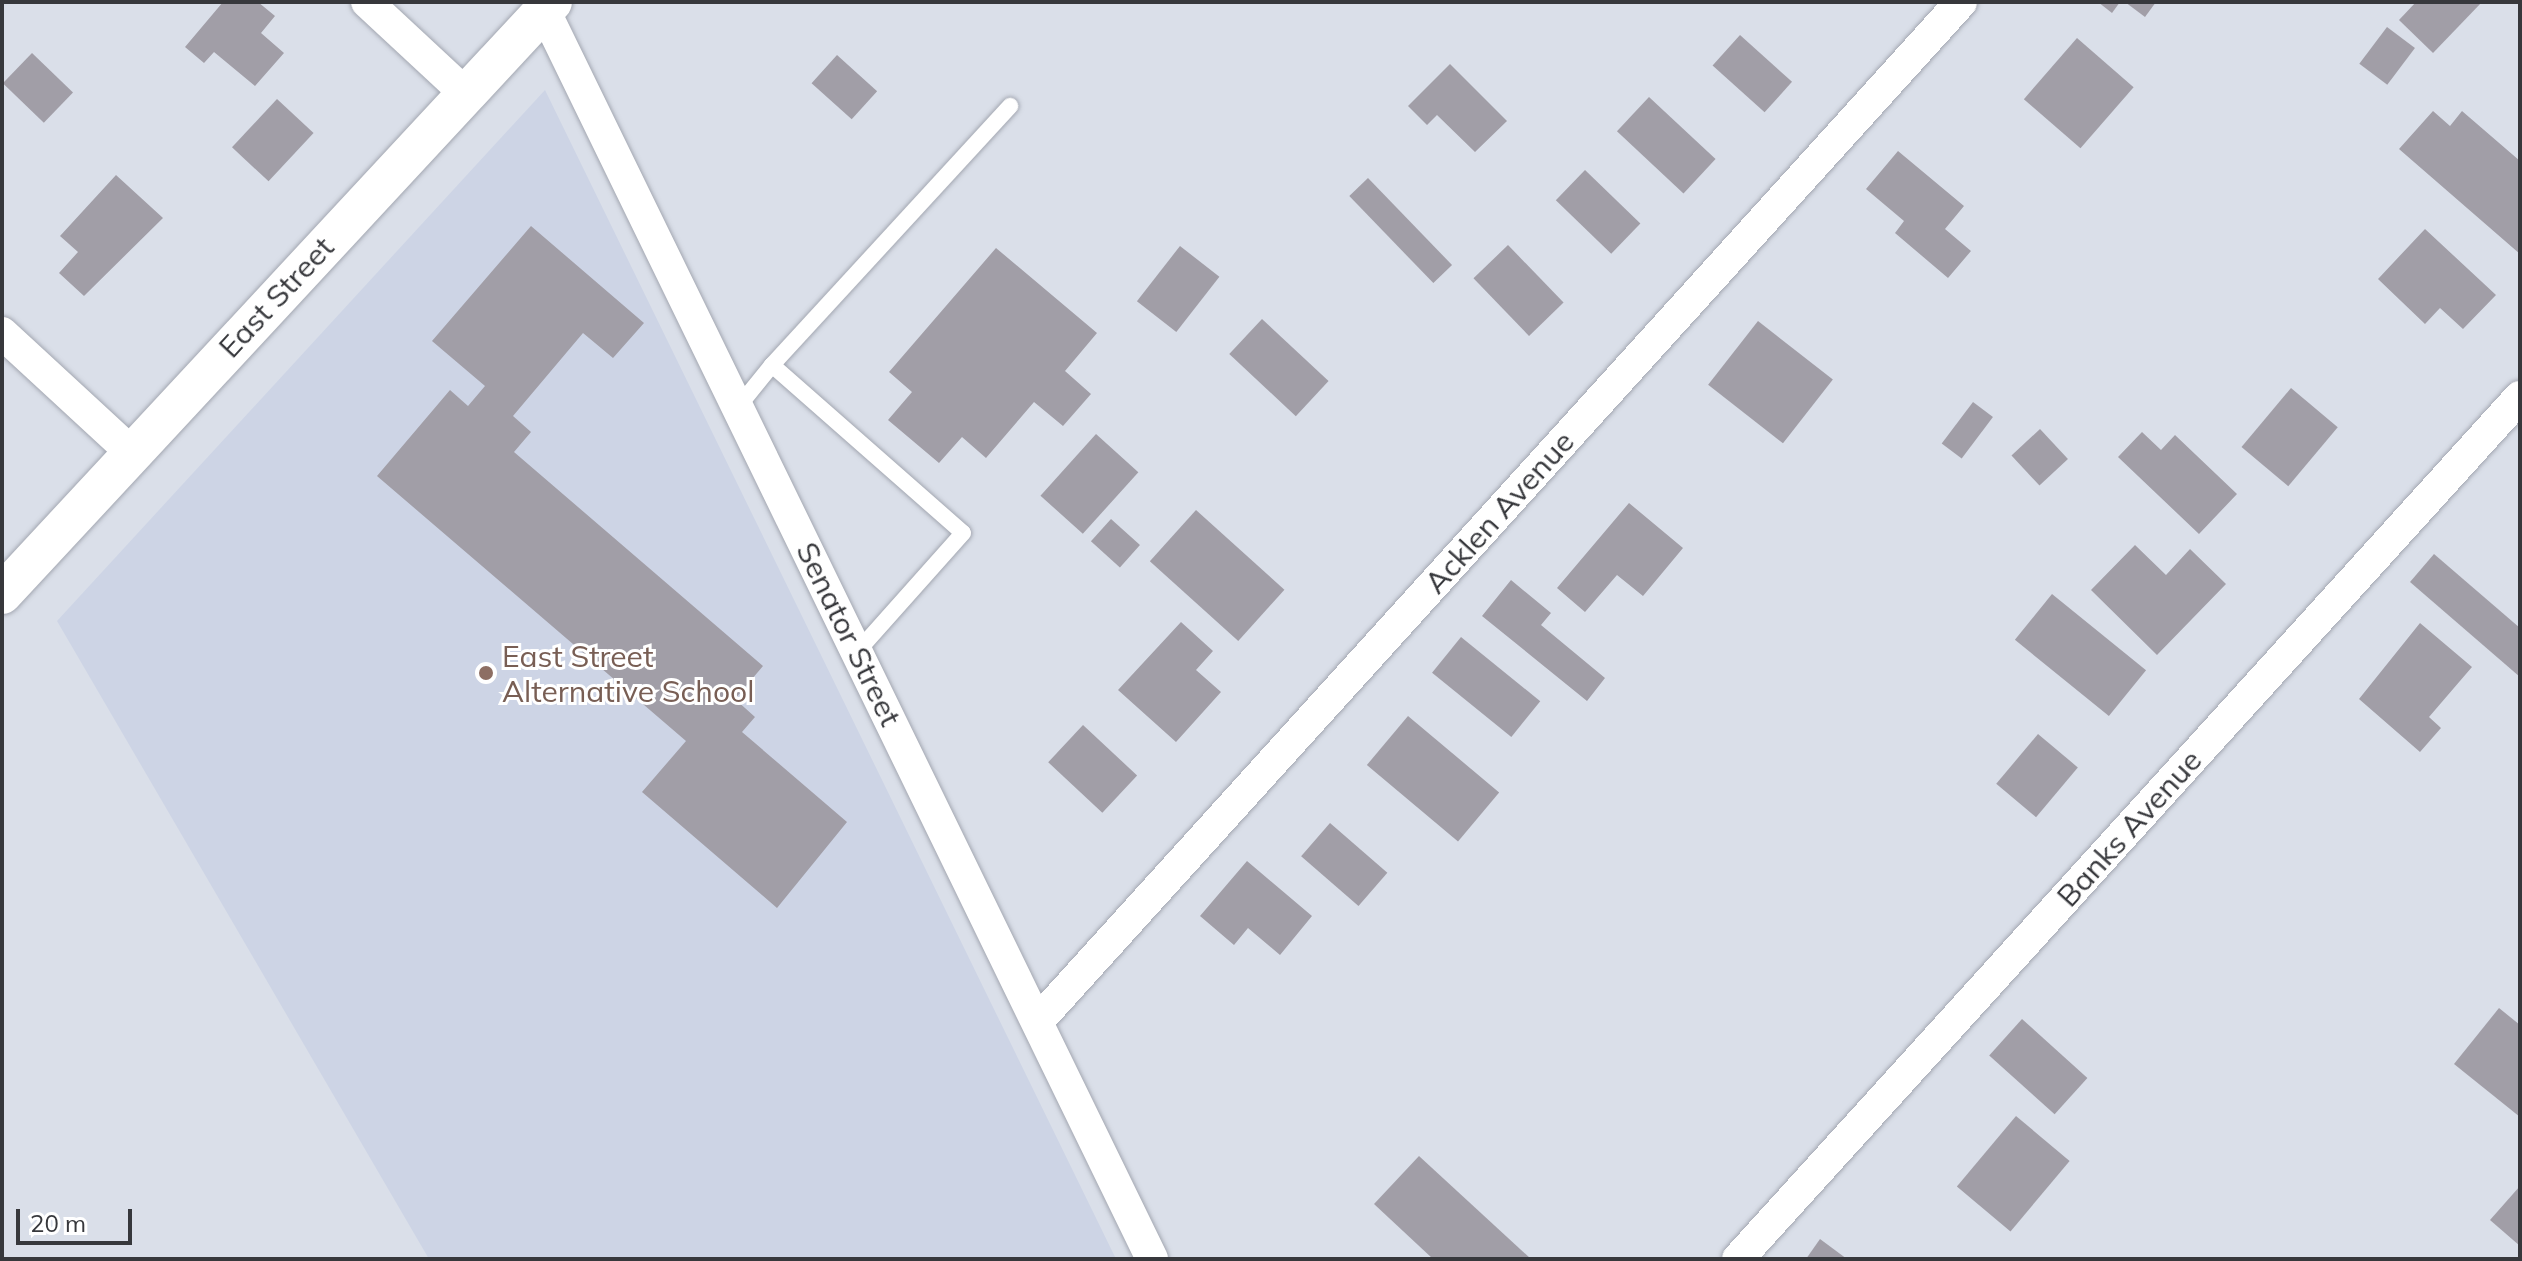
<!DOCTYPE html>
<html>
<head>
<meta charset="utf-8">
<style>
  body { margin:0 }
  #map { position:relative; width:2522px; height:1261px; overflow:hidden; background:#dadfe9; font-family:Mulish,sans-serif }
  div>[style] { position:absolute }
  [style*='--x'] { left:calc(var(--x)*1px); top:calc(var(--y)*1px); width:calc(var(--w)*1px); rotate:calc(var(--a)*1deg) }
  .built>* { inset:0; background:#cdd4e5 }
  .building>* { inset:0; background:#a19ea7; transform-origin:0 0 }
  .roads { filter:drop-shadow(0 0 2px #a3a7b1) drop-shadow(0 0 2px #a3a7b1) }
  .service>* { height:16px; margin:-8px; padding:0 8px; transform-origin:8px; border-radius:8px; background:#fff }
  .minor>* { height:32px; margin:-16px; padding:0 16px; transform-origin:16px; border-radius:16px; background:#fff }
  .tertiary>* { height:40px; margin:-20px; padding:0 20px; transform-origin:20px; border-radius:20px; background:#fff }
  .dots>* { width:22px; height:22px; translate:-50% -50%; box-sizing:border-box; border:4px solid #fff; border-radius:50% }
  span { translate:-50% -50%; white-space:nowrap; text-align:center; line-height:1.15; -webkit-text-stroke:6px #fff; paint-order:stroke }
  .street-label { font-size:30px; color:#37383c }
  .education-label { font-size:30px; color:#785e54 }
  .left { translate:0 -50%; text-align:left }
  .frame { position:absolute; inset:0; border:4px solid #37383c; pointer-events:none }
  .scale { position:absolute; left:16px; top:1209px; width:116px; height:36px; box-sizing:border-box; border:4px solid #37383c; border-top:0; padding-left:10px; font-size:24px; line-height:28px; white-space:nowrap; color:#37383c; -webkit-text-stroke:6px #fff; paint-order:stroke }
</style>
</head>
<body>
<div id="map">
  <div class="built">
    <i style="clip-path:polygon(545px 90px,1116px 1259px,429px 1259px,57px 621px)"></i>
  </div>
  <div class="building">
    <i style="clip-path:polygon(223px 2px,258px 2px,275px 16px,261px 33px,284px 53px,255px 86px,214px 52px,204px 63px,185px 47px)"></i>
    <i style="clip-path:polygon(2098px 2px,2120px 2px,2112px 13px)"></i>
    <i style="clip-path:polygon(2125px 2px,2156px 2px,2145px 17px)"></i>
    <i style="clip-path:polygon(2416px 2px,2482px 2px,2433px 53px,2399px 20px)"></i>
    <i style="left:2387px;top:27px;width:35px;height:46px;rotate:37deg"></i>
    <i style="left:1740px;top:35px;width:70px;height:41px;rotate:42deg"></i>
    <i style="left:2077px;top:38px;width:75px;height:81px;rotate:41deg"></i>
    <i style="left:32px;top:53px;width:57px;height:42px;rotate:44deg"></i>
    <i style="left:837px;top:55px;width:54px;height:38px;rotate:42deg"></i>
    <i style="clip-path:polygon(1450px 64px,1507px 121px,1475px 152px,1437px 115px,1427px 125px,1408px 106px)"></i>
    <i style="left:1649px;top:97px;width:91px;height:47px;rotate:43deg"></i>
    <i style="left:277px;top:99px;width:50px;height:66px;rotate:43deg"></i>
    <i style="clip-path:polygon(2433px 111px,2450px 126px,2462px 111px,2520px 161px,2520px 254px,2399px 149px)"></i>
    <i style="clip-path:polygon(1898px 151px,1964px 206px,1945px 229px,1971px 251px,1948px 278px,1895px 233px,1904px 221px,1866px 189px)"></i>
    <i style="left:1585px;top:170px;width:77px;height:42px;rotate:44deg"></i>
    <i style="clip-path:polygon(116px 175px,163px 218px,84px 296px,59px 273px,78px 252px,60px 236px)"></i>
    <i style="left:1368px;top:178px;width:121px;height:26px;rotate:46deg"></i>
    <i style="clip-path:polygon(531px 226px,644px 323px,613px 358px,583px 333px,513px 416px,531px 432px,514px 452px,763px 666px,735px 699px,755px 717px,742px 732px,847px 822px,777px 908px,642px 792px,686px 741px,377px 476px,450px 390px,468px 406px,485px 386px,432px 341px)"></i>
    <i style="clip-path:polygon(2425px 229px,2496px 295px,2463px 329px,2440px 308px,2425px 324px,2378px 279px)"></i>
    <i style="left:1508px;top:245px;width:80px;height:48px;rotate:46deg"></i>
    <i style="left:1180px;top:246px;width:50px;height:70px;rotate:38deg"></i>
    <i style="clip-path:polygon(996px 248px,1097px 333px,1065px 371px,1091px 394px,1063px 426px,1034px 402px,986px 458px,962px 437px,939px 463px,888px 420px,912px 392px,889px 372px)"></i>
    <i style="left:1262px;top:319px;width:91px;height:48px;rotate:43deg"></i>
    <i style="left:1758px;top:321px;width:95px;height:81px;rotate:38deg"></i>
    <i style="left:2291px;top:388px;width:61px;height:77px;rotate:40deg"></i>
    <i style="left:1973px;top:402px;width:25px;height:52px;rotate:37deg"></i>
    <i style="left:2040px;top:429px;width:41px;height:39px;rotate:47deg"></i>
    <i style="clip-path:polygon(2142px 432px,2161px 450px,2175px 435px,2237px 494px,2199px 534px,2118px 457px)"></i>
    <i style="left:1096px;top:434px;width:57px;height:83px;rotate:42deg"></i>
    <i style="clip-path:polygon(1629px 503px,1683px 548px,1643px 596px,1617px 575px,1585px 612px,1557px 588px)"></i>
    <i style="left:1196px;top:510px;width:119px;height:69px;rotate:42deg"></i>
    <i style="left:1111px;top:519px;width:39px;height:30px;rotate:42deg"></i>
    <i style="clip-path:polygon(2135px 545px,2166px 575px,2190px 549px,2226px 584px,2157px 655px,2091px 590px)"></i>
    <i style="clip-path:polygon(2434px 554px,2520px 628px,2520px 677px,2410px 582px)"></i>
    <i style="clip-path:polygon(1511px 580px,1551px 613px,1541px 625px,1605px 678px,1587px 701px,1482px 616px)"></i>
    <i style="left:2052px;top:594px;width:121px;height:59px;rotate:39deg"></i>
    <i style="clip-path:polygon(1181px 622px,1213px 651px,1196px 670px,1221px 692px,1176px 742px,1118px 690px)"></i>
    <i style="clip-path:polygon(2420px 623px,2472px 667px,2429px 717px,2441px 728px,2420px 752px,2359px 699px)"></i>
    <i style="left:1461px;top:637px;width:102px;height:46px;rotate:39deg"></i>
    <i style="left:1408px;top:716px;width:119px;height:64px;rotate:40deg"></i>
    <i style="left:1083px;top:725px;width:74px;height:51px;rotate:43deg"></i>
    <i style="left:2038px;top:734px;width:52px;height:65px;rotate:40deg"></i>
    <i style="left:1330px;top:823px;width:76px;height:44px;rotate:41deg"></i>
    <i style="clip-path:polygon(1247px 861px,1312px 916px,1280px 955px,1248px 928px,1234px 945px,1200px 916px)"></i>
    <i style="clip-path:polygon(2499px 1008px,2520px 1025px,2520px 1117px,2454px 1064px)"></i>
    <i style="left:2022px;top:1019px;width:88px;height:49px;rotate:42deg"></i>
    <i style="left:2016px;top:1116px;width:70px;height:92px;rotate:40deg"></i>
    <i style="clip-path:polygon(1419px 1156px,1531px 1259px,1433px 1259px,1374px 1204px)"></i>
    <i style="clip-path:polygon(2520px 1186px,2520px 1246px,2490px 1220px)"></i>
    <i style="clip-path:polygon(1820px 1239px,1847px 1259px,1806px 1259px)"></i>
  </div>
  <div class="roads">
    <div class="service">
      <i style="--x:772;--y:365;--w:352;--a:-47.4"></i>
      <i style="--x:738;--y:407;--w:54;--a:-51"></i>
      <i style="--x:772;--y:365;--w:254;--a:41.3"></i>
      <i style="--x:963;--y:533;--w:159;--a:131.7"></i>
    </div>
    <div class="minor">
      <i style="--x:367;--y:2;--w:137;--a:42.9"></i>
      <i style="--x:544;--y:10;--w:1389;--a:64.04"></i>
      <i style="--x:2;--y:333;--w:174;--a:42.7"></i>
      <i style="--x:1038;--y:1021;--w:1375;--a:-47.83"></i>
      <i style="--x:1738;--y:1259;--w:1164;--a:-47.79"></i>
    </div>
    <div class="tertiary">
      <i style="--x:2;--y:594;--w:808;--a:-47.11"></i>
    </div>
  </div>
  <div class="dots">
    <i style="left:486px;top:673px;background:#8d6e63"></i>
  </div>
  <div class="street-label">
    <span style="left:276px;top:297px;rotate:-47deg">East Street</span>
    <span style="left:1499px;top:512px;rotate:-48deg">Acklen Avenue</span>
    <span style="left:849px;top:634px;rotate:64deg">Senator Street</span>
    <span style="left:2129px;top:828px;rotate:-48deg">Banks Avenue</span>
  </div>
  <div class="education-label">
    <span class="left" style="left:502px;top:673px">East Street<br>Alternative School</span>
  </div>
  <div class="frame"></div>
  <div class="scale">20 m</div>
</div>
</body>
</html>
